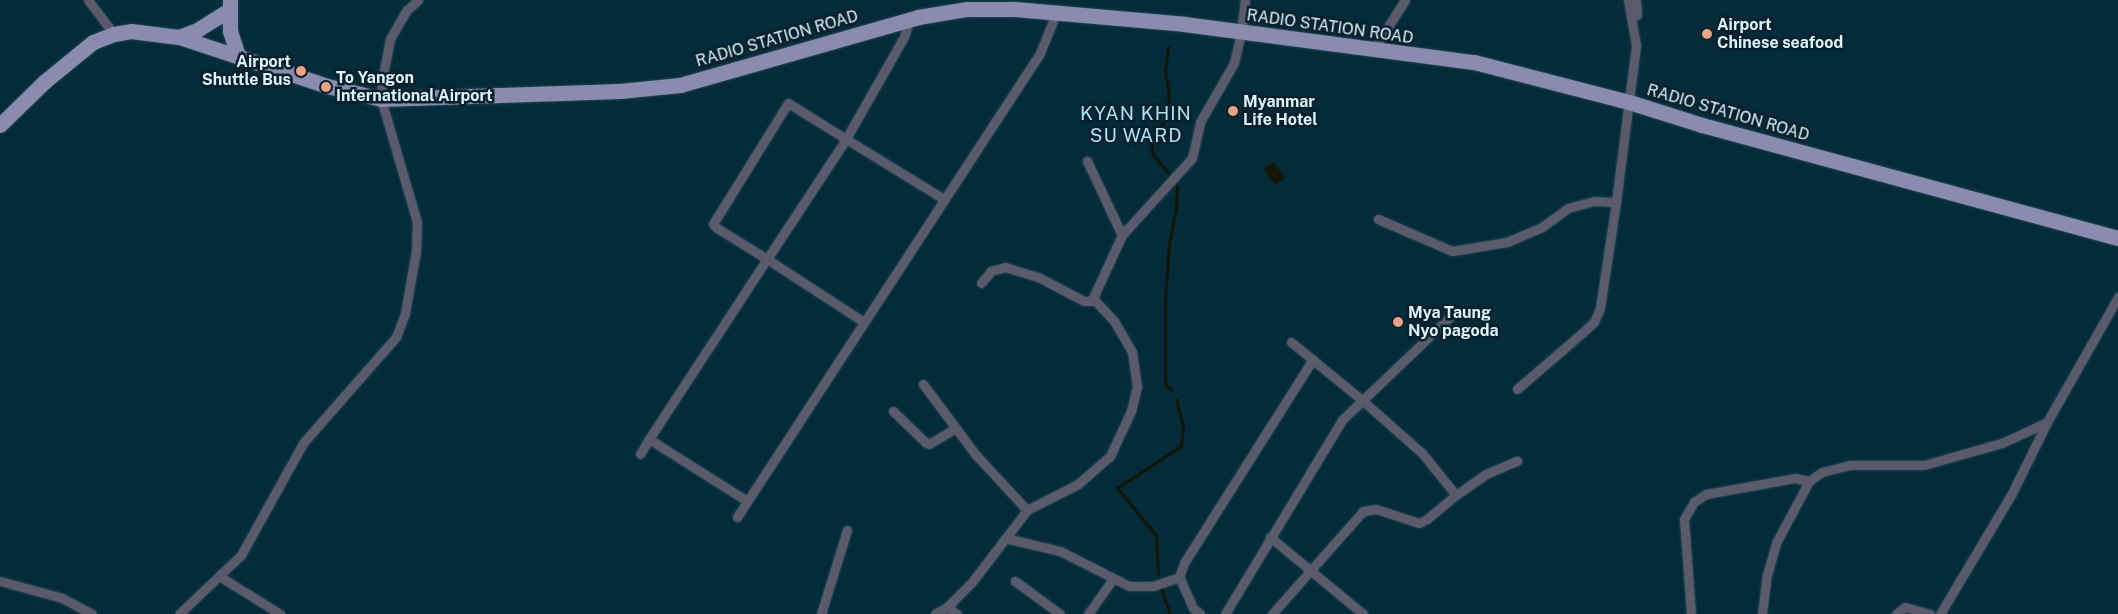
<!DOCTYPE html>
<html>
<head>
<meta charset="utf-8">
<style>
  body { margin:0 }
  #map { position:relative; width:2118px; height:614px; overflow:hidden; background:#022c39; font-family:"Public Sans",sans-serif }
  div>[style] { position:absolute }
  [style*='--x'] { left:calc(var(--x)*1px); top:calc(var(--y)*1px); width:calc(var(--w)*1px); rotate:calc(var(--a)*1deg) }
  .water>* { inset:0; background:#161403; transform-origin:0 0 }
  .stream>* { height:3px; margin:-1.5px; padding:0 1.5px; transform-origin:1.5px; border-radius:1.5px; background:#161403 }
  .roads { filter:drop-shadow(0 0 1px #214854) drop-shadow(0 0 1px #214854) }
  .street>* { height:9px; margin:-4.5px; padding:0 4.5px; transform-origin:4.5px; border-radius:4.5px; background:#5a5a6b }
  .primary>* { height:15px; margin:-7.5px; padding:0 7.5px; transform-origin:7.5px; border-radius:7.5px; background:#8b8baf }
  .dots>* { width:14px; height:14px; translate:-50% -50%; box-sizing:border-box; border:2px solid #06212b; border-radius:50% }
  span { translate:-50% -50%; white-space:nowrap; text-align:center; line-height:1.15; -webkit-text-stroke:5px #06212b; paint-order:stroke }
  .poi-label { font-size:16px; color:#def3fc; font-weight:700 }
  .left { translate:0 -50%; text-align:left }
  .right { translate:-100% -50%; text-align:right }
  .street-label { font-size:16px; color:#def3fc }
  .quarter-label { font-size:19px; color:#ace2f8; letter-spacing:1px }
</style>
</head>
<body>
<div id="map">
  <div class="water">
    <i style="left:1274px;top:162px;width:20px;height:12px;rotate:57deg"></i>
  </div>
  <div class="stream">
    <i style="--x:1168;--y:47;--w:23;--a:97"></i>
    <i style="--x:1165;--y:70;--w:24;--a:81"></i>
    <i style="--x:1169;--y:94;--w:22;--a:95"></i>
    <i style="--x:1167;--y:116;--w:29;--a:121"></i>
    <i style="--x:1152;--y:141;--w:12;--a:90"></i>
    <i style="--x:1152;--y:153;--w:28;--a:51"></i>
    <i style="--x:1172;--y:390;--w:7;--a:-146"></i>
    <i style="--x:1166;--y:386;--w:6;--a:-99"></i>
    <i style="--x:1165;--y:380;--w:79;--a:-90"></i>
    <i style="--x:1165;--y:301;--w:57;--a:-86"></i>
    <i style="--x:1169;--y:244;--w:38;--a:-79"></i>
    <i style="--x:1176;--y:207;--w:21;--a:-87"></i>
    <i style="--x:1158;--y:574;--w:39;--a:-93"></i>
    <i style="--x:1156;--y:535;--w:61;--a:-129.7"></i>
    <i style="--x:1117;--y:488;--w:77;--a:-33.3"></i>
    <i style="--x:1181;--y:446;--w:19;--a:-84"></i>
    <i style="--x:1183;--y:427;--w:29;--a:-104"></i>
    <i style="--x:1161;--y:588;--w:28;--a:71"></i>
  </div>
  <div class="roads">
    <div class="street">
      <i style="--x:88;--y:0;--w:43;--a:52.6"></i>
      <i style="--x:1636;--y:0;--w:15;--a:86"></i>
      <i style="--x:909;--y:19;--w:16;--a:104"></i>
      <i style="--x:905;--y:35;--w:120;--a:119.6"></i>
      <i style="--x:846;--y:139;--w:115;--a:31.5"></i>
      <i style="--x:1373;--y:50;--w:59;--a:-57.4"></i>
      <i style="--x:1087;--y:161;--w:82;--a:64.7"></i>
      <i style="--x:1378;--y:219;--w:81;--a:23.4"></i>
      <i style="--x:1452;--y:251;--w:56;--a:-9.3"></i>
      <i style="--x:1507;--y:242;--w:38;--a:-23"></i>
      <i style="--x:1542;--y:227;--w:32;--a:-36"></i>
      <i style="--x:1568;--y:208;--w:27;--a:-15"></i>
      <i style="--x:1594;--y:201;--w:22;--a:3"></i>
      <i style="--x:981;--y:283;--w:16;--a:-50"></i>
      <i style="--x:991;--y:271;--w:15;--a:-16"></i>
      <i style="--x:1005;--y:267;--w:34;--a:17"></i>
      <i style="--x:1038;--y:277;--w:52;--a:27.6"></i>
      <i style="--x:1084;--y:301;--w:9;--a:0"></i>
      <i style="--x:1291;--y:342;--w:92;--a:39.2"></i>
      <i style="--x:1362;--y:400;--w:80;--a:41.5"></i>
      <i style="--x:1422;--y:453;--w:54;--a:51"></i>
      <i style="--x:923;--y:384;--w:89;--a:53.3"></i>
      <i style="--x:976;--y:455;--w:75;--a:47.2"></i>
      <i style="--x:1517;--y:389;--w:86;--a:-40.7"></i>
      <i style="--x:1582;--y:333;--w:16;--a:-43"></i>
      <i style="--x:1594;--y:322;--w:15;--a:-67"></i>
      <i style="--x:1600;--y:308;--w:107;--a:-81.4"></i>
      <i style="--x:1616;--y:202;--w:158;--a:-82.7"></i>
      <i style="--x:1636;--y:45;--w:46;--a:-100.1"></i>
      <i style="--x:893;--y:411;--w:45;--a:44.1"></i>
      <i style="--x:925;--y:442;--w:4;--a:27"></i>
      <i style="--x:929;--y:444;--w:31;--a:-31"></i>
      <i style="--x:649;--y:439;--w:116;--a:32.3"></i>
      <i style="--x:640;--y:454;--w:17;--a:-59"></i>
      <i style="--x:649;--y:439;--w:215;--a:-56.8"></i>
      <i style="--x:767;--y:259;--w:144;--a:-56.6"></i>
      <i style="--x:846;--y:139;--w:68;--a:-148.2"></i>
      <i style="--x:788;--y:103;--w:142;--a:121.8"></i>
      <i style="--x:713;--y:224;--w:6;--a:45"></i>
      <i style="--x:717;--y:228;--w:59;--a:31.8"></i>
      <i style="--x:767;--y:259;--w:116;--a:33"></i>
      <i style="--x:737;--y:517;--w:554;--a:-56.85"></i>
      <i style="--x:1040;--y:53;--w:45;--a:-68"></i>
      <i style="--x:1270;--y:537;--w:121;--a:39.6"></i>
      <i style="--x:1005;--y:538;--w:57;--a:13.3"></i>
      <i style="--x:1060;--y:551;--w:77;--a:26.9"></i>
      <i style="--x:1129;--y:586;--w:24;--a:0"></i>
      <i style="--x:1153;--y:586;--w:28;--a:-19"></i>
      <i style="--x:219;--y:576;--w:72;--a:31.9"></i>
      <i style="--x:0;--y:581;--w:64;--a:15.3"></i>
      <i style="--x:62;--y:598;--w:34;--a:28"></i>
      <i style="--x:1015;--y:581;--w:56;--a:36.3"></i>
      <i style="--x:947;--y:607;--w:12;--a:35"></i>
      <i style="--x:179;--y:614;--w:86;--a:-43.6"></i>
      <i style="--x:241;--y:555;--w:128;--a:-61"></i>
      <i style="--x:303;--y:443;--w:141;--a:-48.7"></i>
      <i style="--x:396;--y:337;--w:26;--a:-69"></i>
      <i style="--x:405;--y:313;--w:63;--a:-79.9"></i>
      <i style="--x:416;--y:251;--w:29;--a:-88"></i>
      <i style="--x:417;--y:222;--w:128;--a:-106.3"></i>
      <i style="--x:381;--y:99;--w:19;--a:-87"></i>
      <i style="--x:382;--y:80;--w:42;--a:-79"></i>
      <i style="--x:390;--y:39;--w:34;--a:-60"></i>
      <i style="--x:407;--y:10;--w:15;--a:-42"></i>
      <i style="--x:821;--y:614;--w:88;--a:-72.8"></i>
      <i style="--x:935;--y:614;--w:14;--a:-30"></i>
      <i style="--x:947;--y:607;--w:35;--a:-45"></i>
      <i style="--x:972;--y:582;--w:91;--a:-52.6"></i>
      <i style="--x:1027;--y:510;--w:57;--a:-27"></i>
      <i style="--x:1078;--y:484;--w:43;--a:-41.2"></i>
      <i style="--x:1110;--y:456;--w:50;--a:-65"></i>
      <i style="--x:1131;--y:411;--w:25;--a:-76"></i>
      <i style="--x:1137;--y:387;--w:35;--a:-98"></i>
      <i style="--x:1132;--y:352;--w:34;--a:-120"></i>
      <i style="--x:1115;--y:322;--w:33;--a:-133"></i>
      <i style="--x:1093;--y:298;--w:69;--a:-65.3"></i>
      <i style="--x:1122;--y:235;--w:104;--a:-47.7"></i>
      <i style="--x:1192;--y:158;--w:37;--a:-77"></i>
      <i style="--x:1200;--y:122;--w:68;--a:-60"></i>
      <i style="--x:1234;--y:63;--w:32;--a:-77"></i>
      <i style="--x:1241;--y:32;--w:32;--a:-83"></i>
      <i style="--x:1088;--y:614;--w:43;--a:-54.5"></i>
      <i style="--x:1200;--y:614;--w:9;--a:-139"></i>
      <i style="--x:1193;--y:608;--w:34;--a:-114"></i>
      <i style="--x:1179;--y:577;--w:15;--a:-70"></i>
      <i style="--x:1184;--y:563;--w:241;--a:-57.7"></i>
      <i style="--x:1225;--y:614;--w:227;--a:-58.9"></i>
      <i style="--x:1342;--y:420;--w:155;--a:-43.7"></i>
      <i style="--x:1272;--y:614;--w:137;--a:-48.5"></i>
      <i style="--x:1363;--y:511;--w:13;--a:-9"></i>
      <i style="--x:1376;--y:509;--w:45;--a:18"></i>
      <i style="--x:1419;--y:523;--w:9;--a:-27"></i>
      <i style="--x:1427;--y:519;--w:38;--a:-40"></i>
      <i style="--x:1456;--y:495;--w:37;--a:-35"></i>
      <i style="--x:1486;--y:474;--w:34;--a:-23"></i>
      <i style="--x:1691;--y:614;--w:95;--a:-94.2"></i>
      <i style="--x:1684;--y:519;--w:20;--a:-60"></i>
      <i style="--x:1694;--y:502;--w:14;--a:-34"></i>
      <i style="--x:1706;--y:494;--w:90;--a:-10.2"></i>
      <i style="--x:1795;--y:478;--w:14;--a:12"></i>
      <i style="--x:1762;--y:614;--w:39;--a:-83"></i>
      <i style="--x:1767;--y:575;--w:35;--a:-74"></i>
      <i style="--x:1777;--y:541;--w:68;--a:-61.9"></i>
      <i style="--x:1809;--y:481;--w:16;--a:-35"></i>
      <i style="--x:1822;--y:472;--w:29;--a:-14"></i>
      <i style="--x:1850;--y:465;--w:74;--a:0"></i>
      <i style="--x:1924;--y:465;--w:81;--a:-15.8"></i>
      <i style="--x:2002;--y:443;--w:50;--a:-25"></i>
      <i style="--x:1896;--y:614;--w:11;--a:-38"></i>
      <i style="--x:1905;--y:607;--w:26;--a:16"></i>
      <i style="--x:1940;--y:614;--w:139;--a:-59.2"></i>
      <i style="--x:2011;--y:495;--w:81;--a:-63.7"></i>
      <i style="--x:2047;--y:422;--w:144;--a:-60.4"></i>
    </div>
    <div class="primary">
      <i style="--x:230;--y:1;--w:30;--a:90"></i>
      <i style="--x:230;--y:31;--w:28;--a:72"></i>
      <i style="--x:179;--y:37;--w:19;--a:-21"></i>
      <i style="--x:197;--y:30;--w:32;--a:-32"></i>
      <i style="--x:0;--y:125;--w:62;--a:-44.3"></i>
      <i style="--x:44;--y:82;--w:63;--a:-39.2"></i>
      <i style="--x:93;--y:42;--w:22;--a:-21"></i>
      <i style="--x:114;--y:34;--w:17;--a:-10"></i>
      <i style="--x:131;--y:31;--w:48;--a:7.1"></i>
      <i style="--x:179;--y:37;--w:156;--a:18.3"></i>
      <i style="--x:327;--y:86;--w:56;--a:13.5"></i>
      <i style="--x:381;--y:99;--w:239;--a:-1.9"></i>
      <i style="--x:620;--y:91;--w:60;--a:-5.7"></i>
      <i style="--x:680;--y:85;--w:248;--a:-15.9"></i>
      <i style="--x:918;--y:17;--w:50;--a:-9.3"></i>
      <i style="--x:967;--y:9;--w:47;--a:0"></i>
      <i style="--x:1014;--y:9;--w:171;--a:5"></i>
      <i style="--x:1184;--y:24;--w:292;--a:7.5"></i>
      <i style="--x:1474;--y:62;--w:160;--a:14.5"></i>
      <i style="--x:1629;--y:102;--w:77;--a:17.5"></i>
      <i style="--x:1702;--y:125;--w:431;--a:15.2"></i>
    </div>
  </div>
  <div class="dots">
    <i style="left:1707px;top:34px;background:#f1a17d"></i>
    <i style="left:301px;top:71px;background:#f1a17d"></i>
    <i style="left:326px;top:87px;background:#f1a17d"></i>
    <i style="left:1233px;top:111px;background:#f1a17d"></i>
    <i style="left:1398px;top:322px;background:#f1a17d"></i>
  </div>
  <div class="poi-label">
    <span class="left" style="left:1717px;top:34px">Airport<br>Chinese seafood</span>
    <span class="right" style="left:291px;top:71px">Airport<br>Shuttle Bus</span>
    <span class="left" style="left:336px;top:87px">To Yangon<br>International Airport</span>
    <span class="left" style="left:1243px;top:111px">Myanmar<br>Life Hotel</span>
    <span class="left" style="left:1408px;top:322px">Mya Taung<br>Nyo pagoda</span>
  </div>
  <div class="street-label">
    <span style="left:1330px;top:27px;rotate:8deg">RADIO STATION ROAD</span>
    <span style="left:777px;top:39px;rotate:-16deg">RADIO STATION ROAD</span>
    <span style="left:1728px;top:113px;rotate:16deg">RADIO STATION ROAD</span>
  </div>
  <div class="quarter-label">
    <span style="left:1136px;top:125px">KYAN KHIN<br>SU WARD</span>
  </div>
</div>
</body>
</html>
